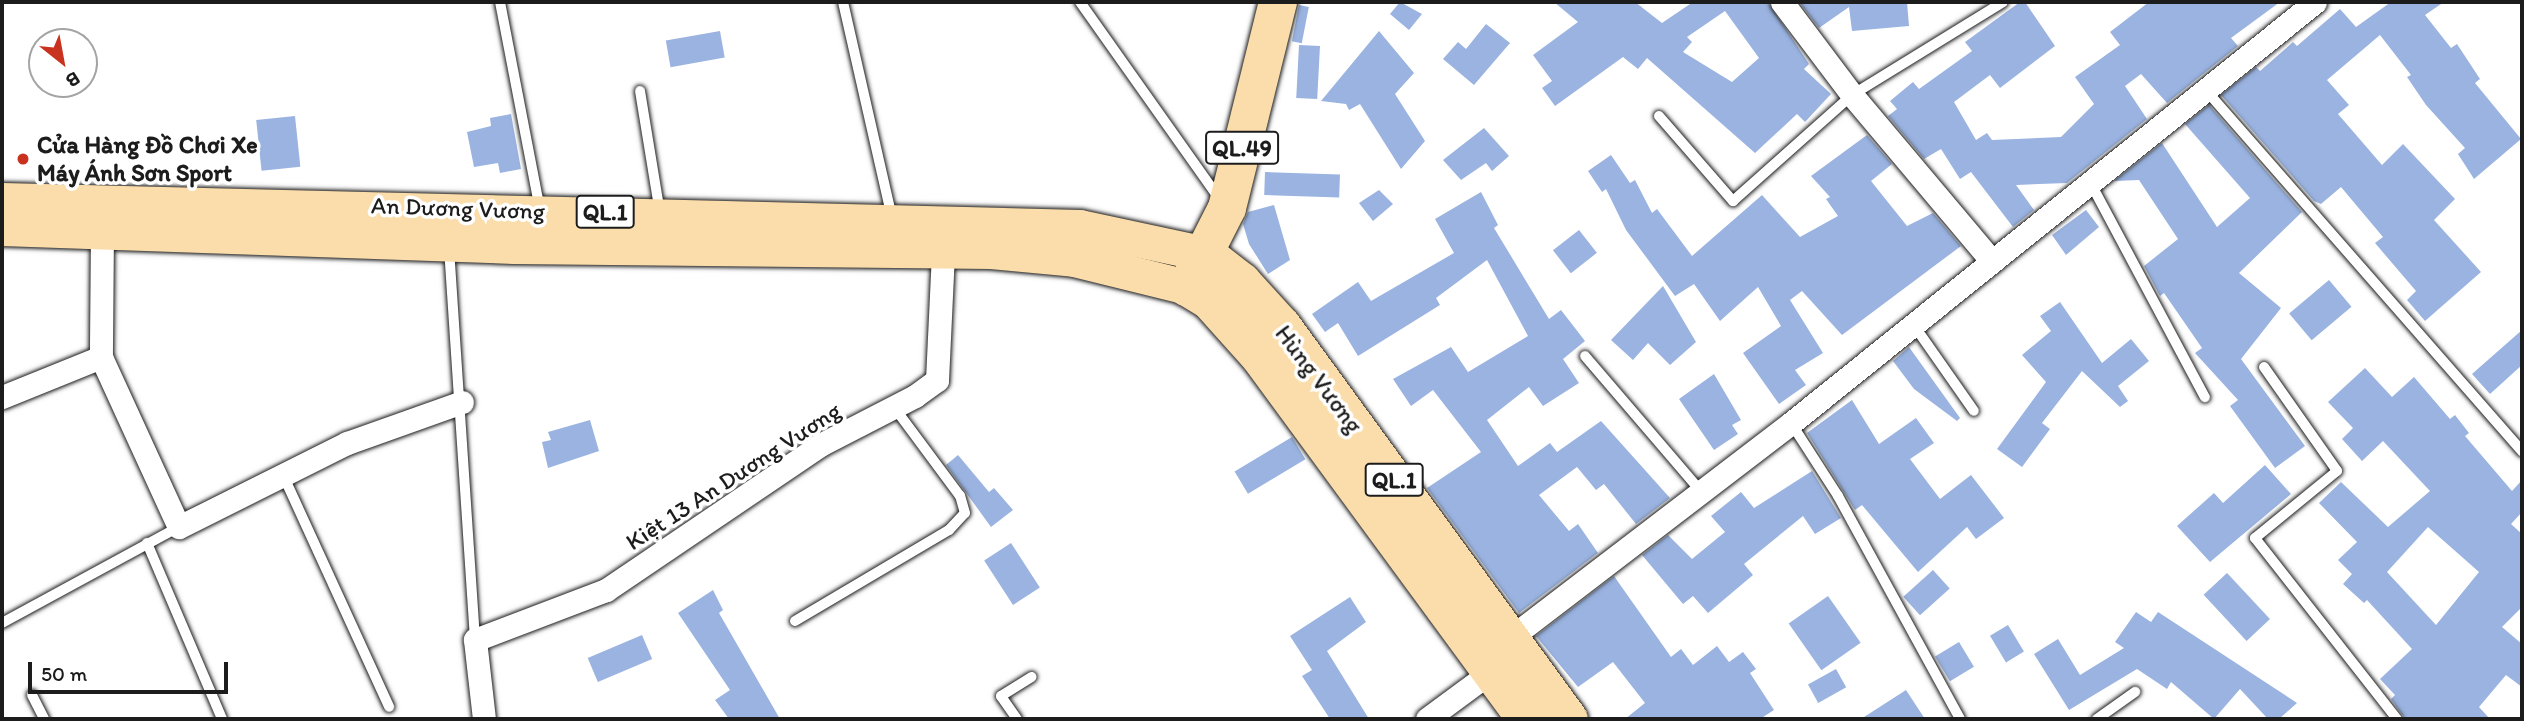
<!DOCTYPE html>
<html>
<head>
<meta charset="utf-8">
<style>
  body { margin:0 }
  #map { position:relative; width:2524px; height:721px; overflow:hidden; background:#fff; font-family:Itim,sans-serif }
  div>[style] { position:absolute }
  [style*='--x'] { left:calc(var(--x)*1px); top:calc(var(--y)*1px); width:calc(var(--w)*1px); rotate:calc(var(--a)*1deg) }
  .building>* { inset:0; background:#9ab3e0; transform-origin:0 0 }
  .roads { filter:drop-shadow(0 0 2px #1c1c1c) drop-shadow(0 0 2px #1c1c1c) }
  .lane>* { height:10px; margin:-5px; padding:0 5px; transform-origin:5px; border-radius:5px; background:#fff }
  .street>* { height:23px; margin:-11.5px; padding:0 11.5px; transform-origin:11.5px; border-radius:11.5px; background:#fff }
  .primary>* { height:35px; margin:-17.5px; padding:0 17.5px; transform-origin:17.5px; border-radius:17.5px; background:#fbddab }
  .highway>* { height:38px; margin:-19px; padding:0 19px; transform-origin:19px; border-radius:19px; background:#fbddab }
  .dots>* { width:19px; height:19px; translate:-50% -50%; box-sizing:border-box; border:4px solid #fff; border-radius:50% }
  span { translate:-50% -50%; white-space:nowrap; text-align:center; line-height:1.15; -webkit-text-stroke:7px #fff; paint-order:stroke }
  .shield-label span { padding:2px 5px; background:#fff; border:2px solid; border-radius:5px; -webkit-text-stroke-width:0 }
  .shield-label { font-size:23px; color:#1c1c1c; font-weight:700 }
  .poi-label { font-size:24px; color:#1c1c1c; font-weight:700 }
  .left { translate:0 -50%; text-align:left }
  .street-label { font-size:24px; color:#1c1c1c }
  .frame { position:absolute; inset:0; border:4px solid #1c1c1c; pointer-events:none }
  .north { position:absolute; left:28px; top:28px; width:70px; height:70px; box-sizing:border-box; background:#fff; border:2px solid #a4a4a4; border-radius:50%; rotate:149deg; font-size:19px; font-weight:700; line-height:28px; text-align:center; color:#1c1c1c }
  .north::after { content:''; display:block; margin:auto; width:24px; height:32px; background:#c8321e; clip-path:polygon(50% 0,100% 100%,50% 72%,0 100%) }
  .scale { position:absolute; left:28px; top:662px; width:200px; height:32px; box-sizing:border-box; border:4px solid #1c1c1c; border-top:0; padding-left:9px; font-size:21px; line-height:24px; white-space:nowrap; color:#1c1c1c; -webkit-text-stroke:5px #fff; paint-order:stroke }
</style>
</head>
<body>
<div id="map">
  <div class="building">
    <i style="clip-path:polygon(1400px 2px,1422px 14px,1409px 30px,1390px 14px)"></i>
    <i style="clip-path:polygon(evenodd,1554px 2px,1635px 2px,1662px 23px,1693px 2px,1768px 2px,1809px 64px,1804px 69px,1831px 94px,1805px 122px,1797px 114px,1755px 153px,1647px 58px,1638px 69px,1623px 57px,1555px 106px,1542px 88px,1552px 81px,1533px 55px,1578px 22px,1554px 2px,1725px 11px,1759px 58px,1732px 82px,1683px 52px,1692px 42px,1687px 37px,1725px 11px)"></i>
    <i style="clip-path:polygon(1799px 2px,1907px 2px,1909px 26px,1852px 31px,1849px 7px,1819px 28px)"></i>
    <i style="clip-path:polygon(2020px 2px,2025px 2px,2055px 46px,2000px 88px,1990px 75px,1954px 102px,1976px 140px,1987px 133px,1992px 140px,2061px 137px,2094px 104px,2075px 77px,2120px 45px,2110px 32px,2149px 2px,2280px 2px,2231px 38px,2238px 46px,2167px 103px,2141px 74px,2125px 86px,2147px 119px,2067px 183px,2016px 185px,2034px 210px,2013px 227px,1971px 172px,1960px 179px,1941px 149px,1924px 159px,1888px 116px,1897px 109px,1890px 101px,1913px 82px,1919px 89px,1972px 51px,1965px 42px)"></i>
    <i style="clip-path:polygon(2391px 2px,2444px 2px,2425px 15px,2451px 48px,2457px 44px,2480px 79px,2475px 83px,2521px 139px,2474px 179px,2458px 154px,2465px 148px,2426px 105px,2407px 77px,2411px 75px,2380px 35px,2327px 80px,2349px 105px,2338px 114px,2382px 165px,2403px 144px,2455px 199px,2434px 220px,2481px 272px,2425px 321px,2407px 300px,2416px 291px,2375px 243px,2383px 237px,2341px 187px,2321px 204px,2314px 201px,2221px 95px,2256px 67px,2260px 71px,2293px 42px,2297px 46px,2340px 9px,2356px 27px)"></i>
    <i style="left:1299px;top:5px;width:10px;height:37px;rotate:11deg"></i>
    <i style="clip-path:polygon(1486px 24px,1510px 43px,1474px 85px,1443px 59px,1458px 42px,1466px 49px)"></i>
    <i style="left:720px;top:31px;width:27px;height:55px;rotate:80deg"></i>
    <i style="clip-path:polygon(1379px 31px,1414px 73px,1395px 94px,1425px 141px,1401px 169px,1360px 104px,1349px 110px,1346px 104px,1321px 101px)"></i>
    <i style="left:1299px;top:45px;width:21px;height:53px;rotate:3deg"></i>
    <i style="clip-path:polygon(2209px 105px,2302px 212px,2239px 273px,2281px 308px,2241px 359px,2305px 446px,2275px 468px,2230px 406px,2238px 400px,2195px 353px,2202px 348px,2164px 293px,2160px 296px,2144px 266px,2178px 239px,2139px 180px,2114px 181px,2162px 143px,2217px 227px,2250px 198px,2185px 124px)"></i>
    <i style="clip-path:polygon(511px 114px,521px 169px,500px 173px,498px 163px,474px 167px,467px 132px,491px 126px,490px 118px)"></i>
    <i style="left:295px;top:116px;width:51px;height:39px;rotate:84deg"></i>
    <i style="clip-path:polygon(1484px 128px,1509px 156px,1492px 171px,1486px 163px,1461px 180px,1443px 160px)"></i>
    <i style="clip-path:polygon(1867px 135px,1892px 164px,1871px 181px,1907px 226px,1933px 213px,1961px 246px,1842px 335px,1802px 291px,1790px 300px,1823px 353px,1795px 370px,1806px 385px,1779px 404px,1743px 353px,1781px 326px,1758px 287px,1720px 321px,1694px 284px,1675px 296px,1626px 230px,1606px 189px,1602px 192px,1588px 171px,1611px 155px,1630px 183px,1635px 180px,1652px 213px,1657px 209px,1692px 256px,1762px 195px,1800px 237px,1838px 216px,1826px 199px,1830px 197px,1811px 176px)"></i>
    <i style="left:1265px;top:172px;width:75px;height:23px;rotate:2deg"></i>
    <i style="clip-path:polygon(1379px 190px,1393px 204px,1373px 221px,1359px 203px)"></i>
    <i style="clip-path:polygon(1481px 192px,1498px 225px,1494px 228px,1549px 319px,1561px 310px,1585px 341px,1563px 359px,1579px 383px,1543px 406px,1529px 387px,1487px 420px,1518px 466px,1550px 443px,1557px 452px,1601px 421px,1670px 498px,1636px 524px,1604px 484px,1596px 490px,1577px 467px,1539px 495px,1569px 531px,1578px 524px,1598px 553px,1519px 613px,1427px 488px,1481px 452px,1433px 390px,1411px 406px,1393px 379px,1451px 347px,1468px 372px,1528px 336px,1487px 260px,1436px 298px,1440px 305px,1358px 356px,1338px 323px,1325px 332px,1312px 314px,1358px 282px,1371px 301px,1454px 253px,1435px 219px)"></i>
    <i style="clip-path:polygon(1274px 205px,1290px 260px,1268px 274px,1249px 244px,1243px 224px,1248px 212px)"></i>
    <i style="clip-path:polygon(2086px 210px,2099px 227px,2066px 255px,2052px 235px)"></i>
    <i style="left:1579px;top:230px;width:29px;height:33px;rotate:52deg"></i>
    <i style="left:2329px;top:280px;width:35px;height:52px;rotate:50deg"></i>
    <i style="clip-path:polygon(1663px 286px,1696px 342px,1670px 365px,1648px 343px,1633px 360px,1611px 340px)"></i>
    <i style="clip-path:polygon(2060px 302px,2102px 363px,2131px 339px,2149px 361px,2118px 386px,2128px 401px,2120px 407px,2082px 371px,2042px 423px,2050px 429px,2022px 467px,1997px 449px,2046px 382px,2022px 355px,2051px 331px,2040px 316px)"></i>
    <i style="clip-path:polygon(2522px 330px,2522px 365px,2490px 394px,2472px 374px)"></i>
    <i style="clip-path:polygon(1909px 347px,1960px 418px,1957px 421px,1914px 389px,1893px 361px)"></i>
    <i style="clip-path:polygon(evenodd,2365px 368px,2392px 397px,2414px 377px,2450px 419px,2455px 415px,2469px 433px,2465px 436px,2512px 491px,2522px 480px,2522px 512px,2511px 524px,2522px 534px,2522px 607px,2502px 627px,2522px 644px,2522px 687px,2506px 675px,2479px 707px,2490px 719px,2405px 719px,2391px 699px,2395px 695px,2380px 679px,2412px 649px,2367px 600px,2364px 603px,2343px 584px,2352px 574px,2338px 560px,2357px 542px,2319px 503px,2341px 482px,2388px 527px,2430px 491px,2383px 441px,2362px 461px,2342px 439px,2353px 428px,2328px 402px,2365px 368px,2428px 527px,2479px 572px,2436px 625px,2387px 572px,2428px 527px)"></i>
    <i style="clip-path:polygon(1714px 374px,1741px 420px,1732px 425px,1738px 434px,1714px 450px,1679px 399px)"></i>
    <i style="clip-path:polygon(1852px 400px,1879px 444px,1916px 418px,1934px 443px,1910px 459px,1940px 499px,1971px 475px,2004px 518px,1976px 539px,1967px 527px,1918px 572px,1862px 505px,1855px 510px,1807px 433px)"></i>
    <i style="clip-path:polygon(590px 420px,599px 451px,548px 468px,542px 442px,551px 440px,548px 432px)"></i>
    <i style="left:1292px;top:437px;width:26px;height:67px;rotate:59deg"></i>
    <i style="clip-path:polygon(958px 455px,989px 492px,994px 488px,1013px 510px,991px 527px,946px 465px)"></i>
    <i style="clip-path:polygon(2265px 465px,2291px 494px,2210px 562px,2177px 526px,2214px 493px,2223px 503px)"></i>
    <i style="clip-path:polygon(1812px 471px,1841px 518px,1815px 534px,1803px 516px,1744px 564px,1753px 575px,1708px 613px,1693px 596px,1683px 604px,1642px 555px,1668px 535px,1692px 559px,1725px 532px,1711px 516px,1741px 492px,1754px 508px)"></i>
    <i style="left:1011px;top:543px;width:53px;height:32px;rotate:57deg"></i>
    <i style="left:1933px;top:570px;width:25px;height:40px;rotate:48deg"></i>
    <i style="left:2227px;top:573px;width:63px;height:32px;rotate:47deg"></i>
    <i style="clip-path:polygon(1614px 576px,1671px 657px,1681px 649px,1693px 665px,1717px 646px,1729px 662px,1743px 652px,1756px 669px,1750px 673px,1774px 710px,1760px 719px,1625px 719px,1645px 703px,1613px 662px,1578px 687px,1536px 636px)"></i>
    <i style="clip-path:polygon(713px 590px,723px 610px,719px 613px,780px 719px,729px 719px,715px 700px,730px 690px,678px 613px)"></i>
    <i style="left:1828px;top:596px;width:57px;height:48px;rotate:55deg"></i>
    <i style="clip-path:polygon(1350px 597px,1366px 622px,1327px 651px,1369px 719px,1330px 719px,1302px 676px,1312px 670px,1290px 636px)"></i>
    <i style="clip-path:polygon(2136px 612px,2151px 622px,2158px 612px,2297px 703px,2279px 719px,2268px 719px,2240px 689px,2214px 719px,2171px 682px,2167px 689px,2137px 669px,2069px 710px,2034px 654px,2058px 639px,2080px 675px,2124px 648px,2115px 642px)"></i>
    <i style="left:2008px;top:625px;width:31px;height:21px;rotate:59deg"></i>
    <i style="left:642px;top:635px;width:26px;height:59px;rotate:67deg"></i>
    <i style="left:1959px;top:642px;width:29px;height:28px;rotate:59deg"></i>
    <i style="left:1836px;top:669px;width:21px;height:32px;rotate:61deg"></i>
    <i style="clip-path:polygon(1906px 690px,1925px 719px,1861px 719px)"></i>
  </div>
  <div class="roads">
    <div class="lane">
      <i style="--x:500;--y:2;--w:211;--a:79.1"></i>
      <i style="--x:843;--y:2;--w:221;--a:77.2"></i>
      <i style="--x:1080;--y:2;--w:240;--a:54.7"></i>
      <i style="--x:2204;--y:88;--w:483;--a:48.8"></i>
      <i style="--x:640;--y:91;--w:124;--a:80.7"></i>
      <i style="--x:1659;--y:116;--w:113;--a:49"></i>
      <i style="--x:1733;--y:201;--w:159;--a:-41.7"></i>
      <i style="--x:1852;--y:95;--w:177;--a:-31.6"></i>
      <i style="--x:2090;--y:182;--w:244;--a:61.9"></i>
      <i style="--x:449;--y:248;--w:393;--a:86.2"></i>
      <i style="--x:1913;--y:324;--w:106;--a:55"></i>
      <i style="--x:1585;--y:356;--w:177;--a:49.4"></i>
      <i style="--x:2264;--y:367;--w:127;--a:54.9"></i>
      <i style="--x:2337;--y:471;--w:106;--a:140.7"></i>
      <i style="--x:2255;--y:538;--w:230;--a:51.9"></i>
      <i style="--x:1791;--y:423;--w:87;--a:57.2"></i>
      <i style="--x:1838;--y:496;--w:254;--a:61.3"></i>
      <i style="--x:283;--y:475;--w:255;--a:65.4"></i>
      <i style="--x:147;--y:543;--w:191;--a:66.9"></i>
      <i style="--x:795;--y:621;--w:179;--a:-30.6"></i>
      <i style="--x:949;--y:530;--w:23;--a:-47"></i>
      <i style="--x:965;--y:513;--w:18;--a:-106"></i>
      <i style="--x:960;--y:496;--w:111;--a:-126.6"></i>
      <i style="--x:2;--y:623;--w:201;--a:-28.5"></i>
      <i style="--x:32;--y:695;--w:27;--a:63"></i>
      <i style="--x:1017;--y:719;--w:28;--a:-125"></i>
      <i style="--x:1001;--y:696;--w:36;--a:-32"></i>
      <i style="--x:2097;--y:719;--w:47;--a:-35.4"></i>
    </div>
    <div class="street">
      <i style="--x:1782;--y:2;--w:116;--a:53"></i>
      <i style="--x:1852;--y:95;--w:216;--a:49.9"></i>
      <i style="--x:102;--y:231;--w:126;--a:90.5"></i>
      <i style="--x:101;--y:357;--w:187;--a:65.4"></i>
      <i style="--x:179;--y:527;--w:188;--a:-26.6"></i>
      <i style="--x:347;--y:443;--w:122;--a:-19.6"></i>
      <i style="--x:2;--y:397;--w:107;--a:-22"></i>
      <i style="--x:1510;--y:638;--w:354;--a:-37.4"></i>
      <i style="--x:1791;--y:423;--w:672;--a:-38.78"></i>
      <i style="--x:484;--y:719;--w:80;--a:-96.5"></i>
      <i style="--x:475;--y:640;--w:140;--a:-20.9"></i>
      <i style="--x:606;--y:590;--w:258;--a:-34.1"></i>
      <i style="--x:820;--y:445;--w:107;--a:-27.3"></i>
      <i style="--x:915;--y:396;--w:27;--a:-36"></i>
      <i style="--x:937;--y:380;--w:127;--a:-87.3"></i>
      <i style="--x:1427;--y:719;--w:81;--a:-36.4"></i>
    </div>
    <div class="primary">
      <i style="--x:2;--y:200;--w:1078;--a:1.43"></i>
      <i style="--x:1080;--y:227;--w:129;--a:12.1"></i>
      <i style="--x:2;--y:228;--w:512;--a:2.01"></i>
      <i style="--x:514;--y:246;--w:477;--a:0.6"></i>
      <i style="--x:991;--y:251;--w:83;--a:5.5"></i>
      <i style="--x:1074;--y:259;--w:116;--a:13.9"></i>
    </div>
    <div class="highway">
      <i style="--x:1278;--y:2;--w:212;--a:103.9"></i>
      <i style="--x:1227;--y:208;--w:89;--a:116.9"></i>
      <i style="--x:1187;--y:287;--w:26;--a:31"></i>
      <i style="--x:1209;--y:300;--w:76;--a:48.2"></i>
      <i style="--x:1260;--y:357;--w:449;--a:53.7"></i>
      <i style="--x:1206;--y:254;--w:46;--a:37.9"></i>
      <i style="--x:1242;--y:282;--w:59;--a:47.7"></i>
      <i style="--x:1282;--y:326;--w:487;--a:53.9"></i>
    </div>
  </div>
  <div class="dots">
    <i style="left:23px;top:159px;background:#c8321e"></i>
  </div>
  <div class="shield-label">
    <span style="left:1242px;top:148px">QL.49</span>
    <span style="left:605px;top:212px">QL.1</span>
    <span style="left:1394px;top:480px">QL.1</span>
  </div>
  <div class="poi-label">
    <span class="left" style="left:37px;top:159px">Cửa Hàng Đồ Chơi Xe<br>Máy Ánh Sơn Sport</span>
  </div>
  <div class="street-label">
    <span style="left:458px;top:208px;rotate:2deg">An Dương Vương</span>
    <span style="left:1319px;top:379px;rotate:53deg">Hùng Vương</span>
    <span style="left:733px;top:476px;rotate:-33deg">Kiệt 13 An Dương Vương</span>
  </div>
  <div class="frame"></div>
  <div class="north">B</div>
  <div class="scale">50 m</div>
</div>
</body>
</html>
